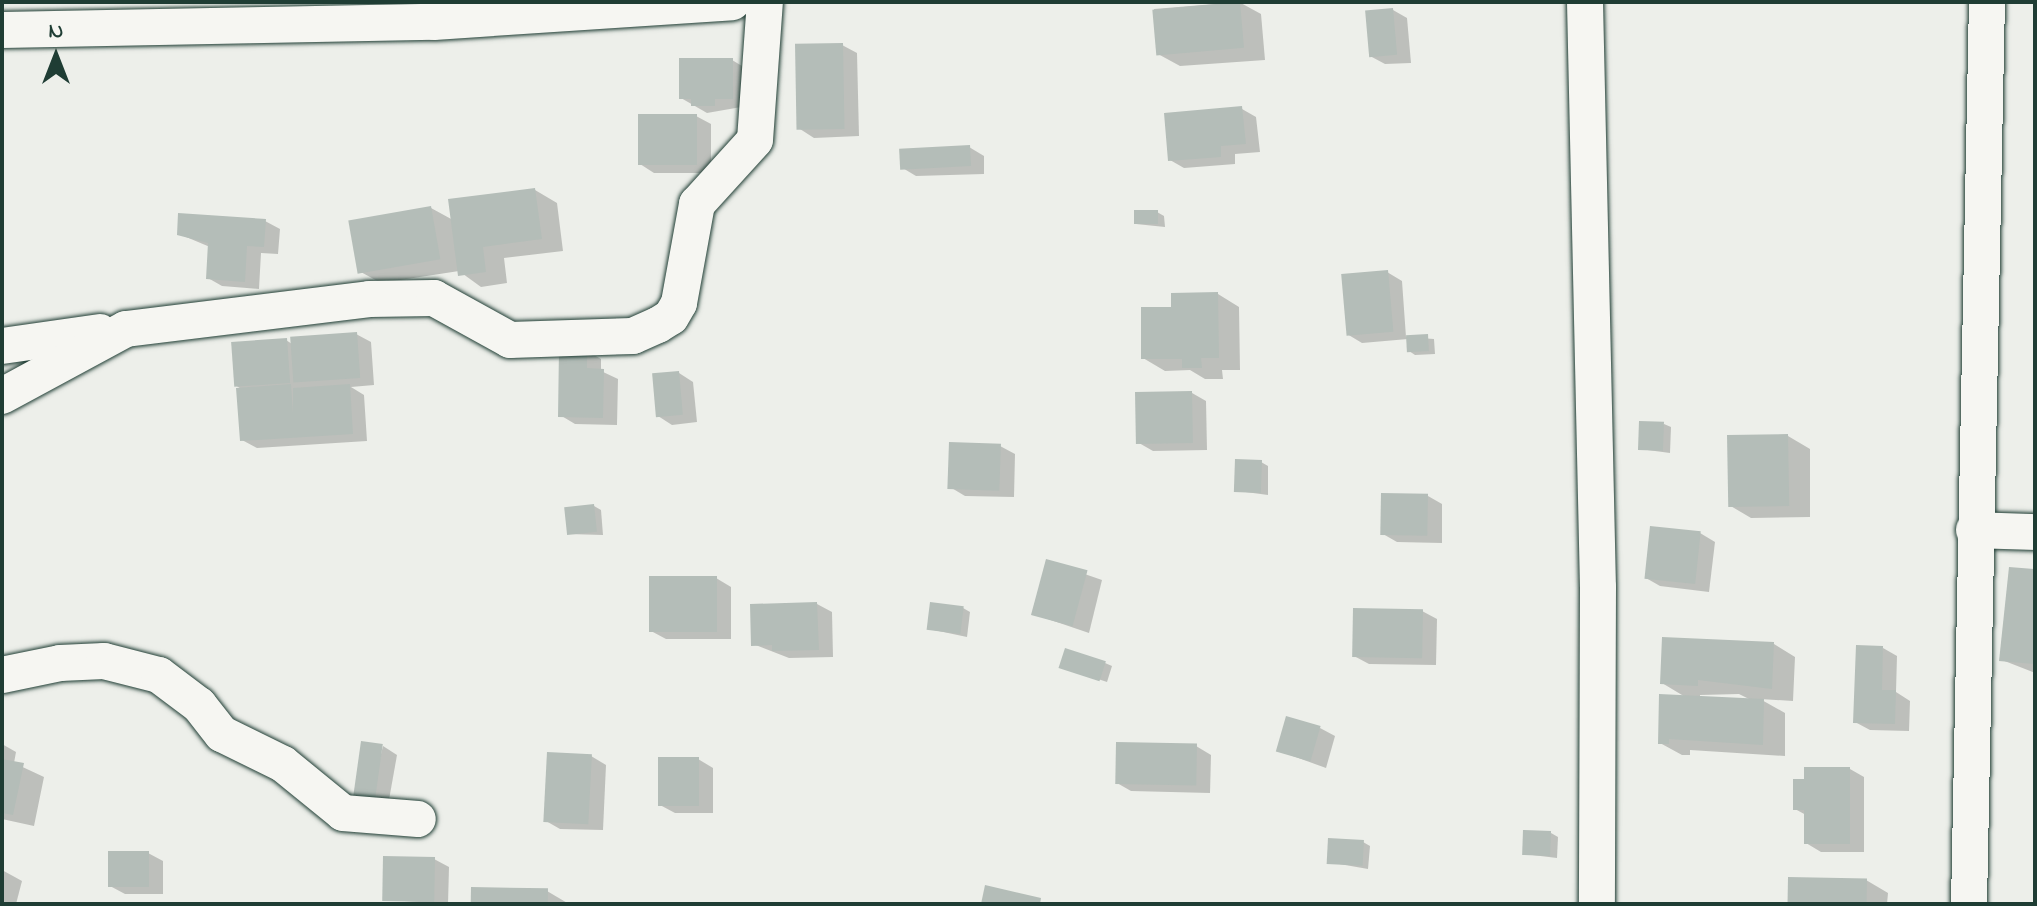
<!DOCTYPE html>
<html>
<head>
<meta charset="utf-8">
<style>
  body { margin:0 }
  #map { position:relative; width:2037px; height:906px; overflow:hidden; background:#edefea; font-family:"Indie Flower",sans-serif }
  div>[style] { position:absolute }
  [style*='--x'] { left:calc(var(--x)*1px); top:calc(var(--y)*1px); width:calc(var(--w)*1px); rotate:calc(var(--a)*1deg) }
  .shadow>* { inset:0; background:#0003 }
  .building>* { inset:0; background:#b4bdb8; transform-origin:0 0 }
  .roads { filter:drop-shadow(0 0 2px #1f3d34) drop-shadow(0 0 2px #1f3d34) }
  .minor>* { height:36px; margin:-18px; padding:0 18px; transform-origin:18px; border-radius:18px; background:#f6f6f2 }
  span { translate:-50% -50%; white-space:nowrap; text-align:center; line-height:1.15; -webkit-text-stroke:6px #f6f6f2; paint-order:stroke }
  .frame { position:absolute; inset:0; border:4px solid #1f3d34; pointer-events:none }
  .north { position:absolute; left:16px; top:16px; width:80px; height:80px; -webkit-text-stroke:6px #f6f6f2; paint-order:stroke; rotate:0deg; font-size:22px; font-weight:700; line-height:32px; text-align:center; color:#1f3d34 }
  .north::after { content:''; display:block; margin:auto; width:28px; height:36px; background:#1f3d34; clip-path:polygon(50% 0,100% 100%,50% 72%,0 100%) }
</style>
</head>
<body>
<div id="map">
  <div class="shadow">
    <i style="clip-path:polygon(1239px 2px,1261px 14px,1265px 60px,1180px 66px,1158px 54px,1154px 9px)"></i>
    <i style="clip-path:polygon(1393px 10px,1407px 18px,1411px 63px,1385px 64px,1370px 56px)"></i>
    <i style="clip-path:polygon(842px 45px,857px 53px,859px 136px,814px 138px,800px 129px)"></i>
    <i style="clip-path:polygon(732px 60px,747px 69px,747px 106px,707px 113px,681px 98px)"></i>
    <i style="clip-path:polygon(1242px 109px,1256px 117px,1260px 152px,1235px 154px,1235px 164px,1184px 168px,1170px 160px)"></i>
    <i style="clip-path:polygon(696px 116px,711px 124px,711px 173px,654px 173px,640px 164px)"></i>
    <i style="clip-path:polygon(969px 147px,984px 156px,984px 174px,916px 176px,901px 167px)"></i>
    <i style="clip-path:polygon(535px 190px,557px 203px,563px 251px,504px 258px,507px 283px,481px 287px,459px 271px,381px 283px,359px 271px,431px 208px,453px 220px)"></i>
    <i style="clip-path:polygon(1157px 212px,1164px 216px,1165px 227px,1136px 224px)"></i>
    <i style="clip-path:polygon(265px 221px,280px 229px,278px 254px,261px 253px,259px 289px,222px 286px,208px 278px,210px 247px,179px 234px)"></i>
    <i style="clip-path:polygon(1387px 272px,1402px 281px,1406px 337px,1434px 339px,1435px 354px,1415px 355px,1409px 351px,1408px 339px,1362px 343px,1347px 334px)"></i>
    <i style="clip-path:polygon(1218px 294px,1239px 307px,1240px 370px,1222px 370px,1223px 379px,1205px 379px,1190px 370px,1165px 371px,1143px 358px,1173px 309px)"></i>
    <i style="clip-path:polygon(356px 334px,371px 342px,374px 385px,351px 387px,364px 395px,367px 441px,257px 448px,242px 440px,243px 390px,235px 385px,286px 340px,292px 344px)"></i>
    <i style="clip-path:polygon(587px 351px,601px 359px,601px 371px,618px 379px,617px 425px,575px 424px,560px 415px)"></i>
    <i style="clip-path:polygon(679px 373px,693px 382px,697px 422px,672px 425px,658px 416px)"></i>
    <i style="clip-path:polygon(1192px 393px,1206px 401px,1207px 450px,1153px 451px,1139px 443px)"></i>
    <i style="clip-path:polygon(1664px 424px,1671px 427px,1670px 453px,1640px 449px)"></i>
    <i style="clip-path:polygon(1788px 436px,1810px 449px,1810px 517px,1751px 518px,1729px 505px)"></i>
    <i style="clip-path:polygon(1000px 446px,1015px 454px,1014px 497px,965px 496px,950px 487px)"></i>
    <i style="clip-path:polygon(1261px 462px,1268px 466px,1268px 495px,1238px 491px)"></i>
    <i style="clip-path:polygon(1428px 496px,1442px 504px,1442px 543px,1397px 542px,1383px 534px)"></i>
    <i style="clip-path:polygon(594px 506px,601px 510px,603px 535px,568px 534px)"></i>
    <i style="clip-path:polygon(1700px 533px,1715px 542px,1709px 592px,1660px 586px,1646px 578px)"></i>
    <i style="clip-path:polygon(1047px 561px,1102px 580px,1089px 633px,1033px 614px)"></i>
    <i style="clip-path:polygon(2035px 571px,2035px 673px,2002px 660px)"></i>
    <i style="clip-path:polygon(716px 578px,731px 587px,731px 639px,666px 639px,651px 631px)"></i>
    <i style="clip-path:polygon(817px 604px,832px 612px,833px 657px,789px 658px,753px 644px)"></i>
    <i style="clip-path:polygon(963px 608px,970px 612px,967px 637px,929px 629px)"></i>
    <i style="clip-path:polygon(1422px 611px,1437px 619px,1436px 665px,1369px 664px,1354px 656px)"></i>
    <i style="clip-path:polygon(evenodd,1774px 644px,1795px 657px,1793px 701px,1760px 699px,1785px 713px,1785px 756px,1690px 750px,1690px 755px,1682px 755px,1660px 743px,1687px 698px,1662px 683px,1774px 644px,1739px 694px,1751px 700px,1700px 698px,1700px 695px,1739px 694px)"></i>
    <i style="clip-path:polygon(1883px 648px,1897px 656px,1896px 692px,1910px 701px,1909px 731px,1870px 730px,1855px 722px)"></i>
    <i style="clip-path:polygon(1105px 663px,1112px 666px,1107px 682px,1065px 668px)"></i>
    <i style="clip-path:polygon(1320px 728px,1335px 736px,1326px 768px,1279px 751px)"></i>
    <i style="clip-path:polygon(2px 744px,16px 752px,14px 763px,44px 777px,34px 826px,2px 819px)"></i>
    <i style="clip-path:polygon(383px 746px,397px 755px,387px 811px,368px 807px)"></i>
    <i style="clip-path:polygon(1196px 746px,1211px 755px,1210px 793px,1131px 791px,1117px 783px)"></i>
    <i style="clip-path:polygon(591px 756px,606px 765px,603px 830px,560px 829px,546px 821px)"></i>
    <i style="clip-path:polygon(698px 759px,713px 768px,713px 813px,675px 813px,660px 805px)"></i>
    <i style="clip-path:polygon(1850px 769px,1864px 777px,1864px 852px,1821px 852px,1806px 843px,1806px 815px,1795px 809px,1806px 781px)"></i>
    <i style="clip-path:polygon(1551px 833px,1558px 837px,1557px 858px,1524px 854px)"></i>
    <i style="clip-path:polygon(1363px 842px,1370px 846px,1368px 869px,1328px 862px)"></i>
    <i style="clip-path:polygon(148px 853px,163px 861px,163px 894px,125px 894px,110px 886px)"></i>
    <i style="clip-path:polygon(434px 859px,449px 867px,448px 904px,390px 900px)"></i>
    <i style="clip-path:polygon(2px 870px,22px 881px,16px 904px,2px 904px)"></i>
    <i style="clip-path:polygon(1866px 880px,1888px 893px,1887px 904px,1790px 904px)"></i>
    <i style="clip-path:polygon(547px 891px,569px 904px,473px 904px)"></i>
  </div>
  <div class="building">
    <i style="left:1240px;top:2px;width:46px;height:88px;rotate:85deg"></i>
    <i style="left:1393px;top:8px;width:47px;height:28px;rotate:85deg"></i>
    <i style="left:843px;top:43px;width:86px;height:48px;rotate:89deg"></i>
    <i style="clip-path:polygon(679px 58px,733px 58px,733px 99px,715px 99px,715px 106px,691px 106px,691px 99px,679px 99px)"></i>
    <i style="clip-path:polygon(1242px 106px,1246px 144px,1221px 146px,1221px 157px,1168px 161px,1164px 113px)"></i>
    <i style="left:638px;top:114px;width:59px;height:51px"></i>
    <i style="left:970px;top:145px;width:21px;height:71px;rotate:87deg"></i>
    <i style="clip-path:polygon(535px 188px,542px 239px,483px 247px,486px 272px,458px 276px,448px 199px)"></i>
    <i style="left:431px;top:206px;width:54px;height:84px;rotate:80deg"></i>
    <i style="left:1158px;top:210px;width:14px;height:24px;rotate:90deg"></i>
    <i style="clip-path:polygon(178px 213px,266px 219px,264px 247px,247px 246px,245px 282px,206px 279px,208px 243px,177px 235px)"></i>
    <i style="left:1388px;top:270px;width:62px;height:47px;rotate:85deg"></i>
    <i style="clip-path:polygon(1218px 292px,1219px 358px,1201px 358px,1202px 368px,1182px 368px,1182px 359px,1141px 359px,1141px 307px,1171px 307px,1171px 293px)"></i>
    <i style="left:357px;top:332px;width:46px;height:67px;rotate:86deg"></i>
    <i style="left:1428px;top:334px;width:17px;height:22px;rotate:87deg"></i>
    <i style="left:287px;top:338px;width:45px;height:56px;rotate:86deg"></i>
    <i style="clip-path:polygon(559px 348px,587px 349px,587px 368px,604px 369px,603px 418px,558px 417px)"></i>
    <i style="left:679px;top:371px;width:44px;height:27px;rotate:85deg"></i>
    <i style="clip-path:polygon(291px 384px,293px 414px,293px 388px,350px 384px,353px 434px,240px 441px,236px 388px)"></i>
    <i style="left:1192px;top:391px;width:52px;height:57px;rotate:89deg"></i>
    <i style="left:1639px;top:421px;width:25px;height:29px;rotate:2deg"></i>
    <i style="left:1788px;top:434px;width:72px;height:61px;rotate:89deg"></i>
    <i style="left:949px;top:442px;width:52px;height:47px;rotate:2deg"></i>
    <i style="left:1235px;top:459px;width:27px;height:33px;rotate:2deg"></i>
    <i style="left:1381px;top:493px;width:47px;height:42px;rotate:1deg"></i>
    <i style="left:594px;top:504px;width:28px;height:30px;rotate:84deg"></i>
    <i style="left:1650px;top:526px;width:51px;height:53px;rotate:6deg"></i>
    <i style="left:1046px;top:559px;width:43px;height:58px;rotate:15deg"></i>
    <i style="clip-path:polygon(2009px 567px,2035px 569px,2035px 664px,1999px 661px)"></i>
    <i style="left:649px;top:576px;width:68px;height:56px"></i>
    <i style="clip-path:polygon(817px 602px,819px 650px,772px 651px,772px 645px,751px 646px,750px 604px)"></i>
    <i style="left:930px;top:602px;width:34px;height:28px;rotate:7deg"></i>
    <i style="left:1353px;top:608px;width:70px;height:49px;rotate:1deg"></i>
    <i style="clip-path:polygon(1662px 637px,1774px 642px,1772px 689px,1698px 680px,1698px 686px,1660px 684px)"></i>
    <i style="clip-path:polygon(1856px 645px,1883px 646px,1882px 690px,1896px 690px,1895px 724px,1853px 723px)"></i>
    <i style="left:1065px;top:648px;width:43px;height:21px;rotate:18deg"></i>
    <i style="clip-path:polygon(1659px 694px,1764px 699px,1763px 745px,1669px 739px,1669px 744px,1658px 744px)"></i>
    <i style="left:1286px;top:716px;width:36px;height:37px;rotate:16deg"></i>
    <i style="left:361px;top:741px;width:22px;height:60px;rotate:8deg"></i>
    <i style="left:1116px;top:742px;width:81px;height:42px;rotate:1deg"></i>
    <i style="left:547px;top:752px;width:45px;height:70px;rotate:3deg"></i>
    <i style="left:658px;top:757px;width:41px;height:49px"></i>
    <i style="clip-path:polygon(2px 759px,24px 763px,13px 815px,2px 813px)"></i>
    <i style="clip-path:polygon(1804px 767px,1850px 767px,1850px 844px,1804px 844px,1804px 810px,1793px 810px,1793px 779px,1804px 779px)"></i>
    <i style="left:1523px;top:830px;width:28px;height:25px;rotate:2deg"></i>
    <i style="left:1328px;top:838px;width:36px;height:26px;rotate:3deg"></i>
    <i style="left:108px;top:851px;width:41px;height:36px"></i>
    <i style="left:383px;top:856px;width:52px;height:45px;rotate:1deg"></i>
    <i style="left:1788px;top:877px;width:79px;height:27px;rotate:1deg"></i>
    <i style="clip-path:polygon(985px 885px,1041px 898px,1040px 904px,981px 904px)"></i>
    <i style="left:471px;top:887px;width:77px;height:17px;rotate:1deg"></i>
  </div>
  <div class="roads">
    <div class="minor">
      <i style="--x:1585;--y:2;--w:585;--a:88.73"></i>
      <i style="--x:1598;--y:587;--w:317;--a:90.2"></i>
      <i style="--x:2;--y:30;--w:432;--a:-1.1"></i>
      <i style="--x:434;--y:22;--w:299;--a:-3.8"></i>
      <i style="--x:2;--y:346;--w:99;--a:-8.1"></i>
      <i style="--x:2;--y:396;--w:141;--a:-28.4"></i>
      <i style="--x:126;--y:329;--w:245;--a:-7"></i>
      <i style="--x:369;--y:299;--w:65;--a:-0.9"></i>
      <i style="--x:434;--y:298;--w:87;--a:28.9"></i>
      <i style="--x:510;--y:340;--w:123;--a:-1.9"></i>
      <i style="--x:633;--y:336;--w:27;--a:-24"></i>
      <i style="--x:658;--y:325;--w:15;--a:-32"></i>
      <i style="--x:671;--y:317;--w:16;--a:-60"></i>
      <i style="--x:679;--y:303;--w:101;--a:-79.7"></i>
      <i style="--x:697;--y:204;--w:86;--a:-47.8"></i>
      <i style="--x:755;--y:140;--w:138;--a:-85.9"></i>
      <i style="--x:1974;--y:530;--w:61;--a:1.9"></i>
      <i style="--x:2;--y:675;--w:59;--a:-11.7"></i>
      <i style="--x:60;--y:663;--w:44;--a:-2.6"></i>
      <i style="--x:104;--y:661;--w:57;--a:14.3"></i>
      <i style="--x:159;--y:675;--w:50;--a:36.9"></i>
      <i style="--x:199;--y:705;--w:37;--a:52"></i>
      <i style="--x:222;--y:734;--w:68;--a:26.2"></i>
      <i style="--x:283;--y:764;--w:77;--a:39.2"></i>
      <i style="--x:343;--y:813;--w:75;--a:4.6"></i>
      <i style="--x:1969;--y:904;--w:902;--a:-88.86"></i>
    </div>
  </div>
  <div class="frame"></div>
  <div class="north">N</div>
</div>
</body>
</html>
